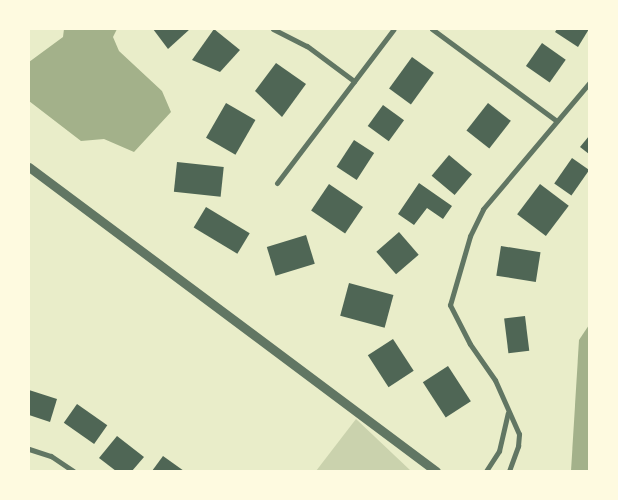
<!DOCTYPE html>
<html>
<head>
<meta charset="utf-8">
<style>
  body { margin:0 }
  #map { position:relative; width:618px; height:500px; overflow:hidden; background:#e9edc9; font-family:"Fira Sans",sans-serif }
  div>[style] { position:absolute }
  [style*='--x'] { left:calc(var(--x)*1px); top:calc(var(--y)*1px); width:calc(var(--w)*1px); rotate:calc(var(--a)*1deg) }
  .green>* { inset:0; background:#cad2ad }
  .water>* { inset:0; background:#a3b18a }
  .building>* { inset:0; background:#4f6655; transform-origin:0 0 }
  .minor>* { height:5px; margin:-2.5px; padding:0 2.5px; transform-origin:2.5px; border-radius:2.5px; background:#617663 }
  .tertiary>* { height:9px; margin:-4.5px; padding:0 4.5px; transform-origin:4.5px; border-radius:4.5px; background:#617663 }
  span { translate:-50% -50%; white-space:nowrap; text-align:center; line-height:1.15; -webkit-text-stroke:5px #fefae0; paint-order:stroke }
  .frame { position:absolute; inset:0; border:30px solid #fefae0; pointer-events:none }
</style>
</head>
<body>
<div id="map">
  <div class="green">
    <i style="clip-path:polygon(356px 419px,411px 471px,316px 471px)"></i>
  </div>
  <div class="water">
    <i style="clip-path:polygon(64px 29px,117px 29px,113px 37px,119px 51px,162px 91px,171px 112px,134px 152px,104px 139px,81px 141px,29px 101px,29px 62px,63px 37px)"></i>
    <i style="clip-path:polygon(589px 325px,589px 471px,571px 471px,579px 340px)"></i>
  </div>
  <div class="building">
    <i style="clip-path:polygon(153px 29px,190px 29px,168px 49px)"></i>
    <i style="clip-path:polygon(214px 29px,240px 50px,220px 72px,192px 60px)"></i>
    <i style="clip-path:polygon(557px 29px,589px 29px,578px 47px,555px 32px)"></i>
    <i style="left:542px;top:43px;width:29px;height:28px;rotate:35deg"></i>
    <i style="left:412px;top:57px;width:27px;height:39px;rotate:36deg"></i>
    <i style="clip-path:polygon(276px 63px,306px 84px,282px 117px,255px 91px)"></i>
    <i style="left:226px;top:103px;width:34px;height:40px;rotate:30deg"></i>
    <i style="left:488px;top:103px;width:29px;height:35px;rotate:38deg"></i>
    <i style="left:383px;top:105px;width:26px;height:26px;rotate:36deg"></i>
    <i style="clip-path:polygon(589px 136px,589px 154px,580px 147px)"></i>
    <i style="left:354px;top:140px;width:24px;height:32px;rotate:33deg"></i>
    <i style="left:449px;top:155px;width:30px;height:27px;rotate:40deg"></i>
    <i style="left:572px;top:158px;width:21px;height:31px;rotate:35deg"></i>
    <i style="left:177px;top:162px;width:47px;height:30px;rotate:6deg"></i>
    <i style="clip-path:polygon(419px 183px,452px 206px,443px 219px,427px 208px,414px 225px,398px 214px)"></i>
    <i style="left:329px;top:184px;width:41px;height:32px;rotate:34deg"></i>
    <i style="left:540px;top:184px;width:36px;height:38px;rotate:37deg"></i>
    <i style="left:206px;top:207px;width:51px;height:24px;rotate:31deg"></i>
    <i style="left:399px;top:232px;width:30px;height:30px;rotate:49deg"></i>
    <i style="left:306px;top:235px;width:30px;height:41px;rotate:73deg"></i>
    <i style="left:501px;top:246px;width:40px;height:30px;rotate:9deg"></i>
    <i style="left:349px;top:283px;width:46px;height:34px;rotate:15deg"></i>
    <i style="left:525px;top:316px;width:35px;height:21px;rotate:83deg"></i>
    <i style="left:393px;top:339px;width:38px;height:30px;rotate:57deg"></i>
    <i style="left:448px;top:366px;width:42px;height:30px;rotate:57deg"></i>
    <i style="clip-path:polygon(29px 390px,57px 399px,50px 422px,29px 415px)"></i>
    <i style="left:77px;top:404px;width:37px;height:23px;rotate:35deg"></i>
    <i style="clip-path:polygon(117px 436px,144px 457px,132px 471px,116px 471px,99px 458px)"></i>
    <i style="clip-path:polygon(163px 456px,184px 471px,152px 471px)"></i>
  </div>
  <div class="minor">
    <i style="--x:273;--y:29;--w:38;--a:27"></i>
    <i style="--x:307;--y:46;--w:59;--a:36.7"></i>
    <i style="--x:432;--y:29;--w:155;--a:36.4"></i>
    <i style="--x:277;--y:183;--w:193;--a:-52.8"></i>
    <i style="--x:29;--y:449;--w:23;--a:18"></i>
    <i style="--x:51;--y:456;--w:27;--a:34"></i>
    <i style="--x:486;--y:471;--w:24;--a:-57"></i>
    <i style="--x:499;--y:451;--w:39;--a:-77"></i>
    <i style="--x:509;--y:471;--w:27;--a:-70"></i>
    <i style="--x:518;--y:446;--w:12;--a:-85"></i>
    <i style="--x:519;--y:434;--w:59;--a:-114"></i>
    <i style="--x:495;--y:380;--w:44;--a:-124.8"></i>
    <i style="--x:470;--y:344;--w:44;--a:-117.1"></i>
    <i style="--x:450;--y:305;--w:72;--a:-73.8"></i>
    <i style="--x:470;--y:236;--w:30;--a:-64"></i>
    <i style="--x:483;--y:209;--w:165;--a:-49.9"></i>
  </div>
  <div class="tertiary">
    <i style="--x:29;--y:167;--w:508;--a:36.76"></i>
  </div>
  <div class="frame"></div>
</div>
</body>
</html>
